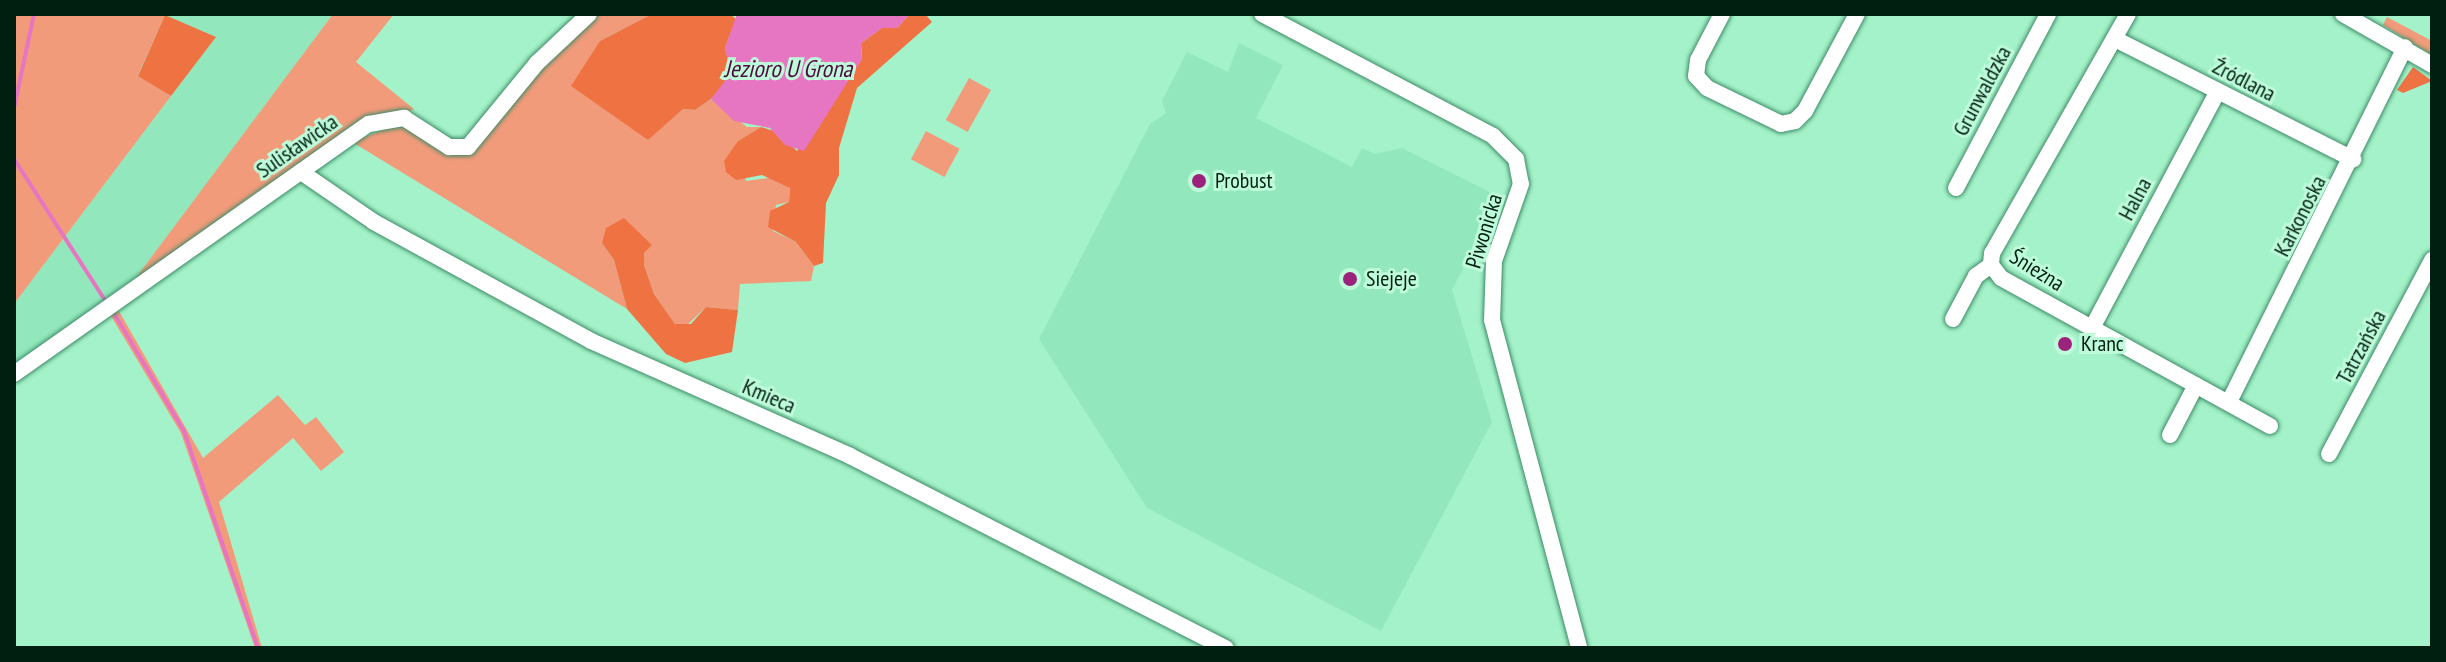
<!DOCTYPE html>
<html>
<head>
<meta charset="utf-8">
<style>
  body { margin:0 }
  #map { position:relative; width:2446px; height:662px; overflow:hidden; background:#a4f2c9; font-family:"PT Sans Narrow",sans-serif }
  div>[style] { position:absolute }
  [style*='--x'] { left:calc(var(--x)*1px); top:calc(var(--y)*1px); width:calc(var(--w)*1px); rotate:calc(var(--a)*1deg) }
  .built>* { inset:0; background:#92e8bc }
  .green>* { inset:0; background:#f29b7b; transform-origin:0 0 }
  .forest>* { inset:0; background:#ef7242 }
  .water>* { inset:0; background:#e675c2 }
  .stream>* { height:4px; margin:-2px; padding:0 2px; transform-origin:2px; border-radius:2px; background:#e675c2 }
  .roads { filter:drop-shadow(0 0 2px #3d8b66) drop-shadow(0 0 2px #3d8b66) }
  .minor>* { height:16px; margin:-8px; padding:0 8px; transform-origin:8px; border-radius:8px; background:#fff }
  .dots>* { width:22px; height:22px; translate:-50% -50%; box-sizing:border-box; border:4px solid #befbda; border-radius:50% }
  span { translate:-50% -50%; white-space:nowrap; text-align:center; line-height:1.15; -webkit-text-stroke:6px #befbda; paint-order:stroke }
  .street-label { font-size:22px; color:#001f11 }
  .poi-label { font-size:22px; color:#001f11 }
  .left { translate:0 -50%; text-align:left }
  .water-label { font-size:24px; color:#51093f; font-style:italic }
  .frame { position:absolute; inset:0; border:16px solid #001f11; pointer-events:none }
</style>
</head>
<body>
<div id="map">
  <div class="built">
    <i style="clip-path:polygon(163px 14px,333px 14px,135px 279px,14px 364px,14px 304px,215px 38px)"></i>
    <i style="clip-path:polygon(1239px 43px,1283px 65px,1256px 118px,1352px 167px,1362px 148px,1375px 154px,1402px 148px,1500px 197px,1452px 290px,1492px 422px,1381px 631px,1147px 508px,1039px 339px,1150px 124px,1166px 113px,1162px 101px,1187px 52px,1228px 72px)"></i>
  </div>
  <div class="green">
    <i style="clip-path:polygon(14px 14px,165px 15px,138px 75px,171px 96px,14px 304px)"></i>
    <i style="clip-path:polygon(333px 14px,394px 14px,356px 62px,414px 109px,266px 186px,135px 279px)"></i>
    <i style="clip-path:polygon(598px 14px,652px 14px,600px 41px,647px 140px,683px 109px,695px 110px,711px 99px,747px 127px,761px 127px,738px 141px,746px 181px,775px 177px,790px 188px,789px 202px,776px 205px,773px 231px,796px 242px,814px 266px,811px 281px,740px 284px,738px 310px,706px 307px,684px 328px,675px 324px,654px 294px,644px 265px,644px 253px,651px 245px,602px 243px,614px 260px,627px 309px,352px 142px,402px 122px,450px 154px,469px 154px,534px 74px)"></i>
    <i style="clip-path:polygon(2387px 17px,2432px 41px,2432px 55px,2383px 25px)"></i>
    <i style="left:969px;top:78px;width:25px;height:48px;rotate:29deg"></i>
    <i style="left:926px;top:131px;width:38px;height:32px;rotate:28deg"></i>
    <i style="clip-path:polygon(119px 311px,203px 458px,278px 395px,305px 425px,316px 417px,344px 452px,321px 471px,293px 438px,219px 502px,262px 648px,255px 648px,181px 433px,111px 316px)"></i>
  </div>
  <div class="forest">
    <i style="clip-path:polygon(652px 14px,730px 14px,736px 19px,725px 48px,731px 72px,726px 82px,711px 99px,695px 110px,683px 109px,648px 140px,571px 86px,600px 41px)"></i>
    <i style="clip-path:polygon(910px 14px,925px 14px,932px 22px,857px 88px,839px 148px,839px 175px,826px 203px,823px 263px,814px 266px,796px 242px,768px 227px,770px 211px,789px 202px,790px 188px,762px 175px,736px 180px,726px 172px,724px 161px,738px 141px,761px 127px,777px 132px,797px 151px,862px 59px,861px 43px,882px 28px,897px 28px)"></i>
    <i style="clip-path:polygon(165px 15px,216px 37px,171px 96px,138px 76px)"></i>
    <i style="clip-path:polygon(2413px 67px,2432px 81px,2403px 93px,2397px 90px)"></i>
    <i style="clip-path:polygon(624px 218px,652px 245px,644px 253px,644px 265px,654px 294px,675px 324px,691px 324px,706px 307px,738px 310px,732px 352px,685px 363px,666px 354px,627px 309px,614px 260px,602px 243px,606px 228px)"></i>
  </div>
  <div class="water">
    <i style="clip-path:polygon(737px 14px,910px 14px,897px 28px,882px 28px,861px 43px,862px 59px,804px 151px,785px 145px,770px 128px,734px 121px,711px 99px,731px 73px,725px 48px)"></i>
  </div>
  <div class="stream">
    <i style="--x:14;--y:108;--w:96;--a:-78"></i>
    <i style="--x:14;--y:159;--w:168;--a:57.2"></i>
    <i style="--x:115;--y:315;--w:135;--a:59.3"></i>
    <i style="--x:184;--y:431;--w:229;--a:71.2"></i>
  </div>
  <div class="roads">
    <div class="minor">
      <i style="--x:1262;--y:14;--w:261;--a:27.8"></i>
      <i style="--x:1493;--y:136;--w:33;--a:45"></i>
      <i style="--x:1516;--y:159;--w:25;--a:79"></i>
      <i style="--x:1521;--y:184;--w:82;--a:109.3"></i>
      <i style="--x:1494;--y:261;--w:59;--a:91.9"></i>
      <i style="--x:1492;--y:320;--w:339;--a:75.1"></i>
      <i style="--x:1722;--y:14;--w:52;--a:117.6"></i>
      <i style="--x:1698;--y:60;--w:16;--a:97"></i>
      <i style="--x:1696;--y:76;--w:16;--a:47"></i>
      <i style="--x:1707;--y:88;--w:82;--a:25.9"></i>
      <i style="--x:1781;--y:124;--w:14;--a:-12"></i>
      <i style="--x:1795;--y:121;--w:14;--a:-45"></i>
      <i style="--x:1805;--y:111;--w:110;--a:-61.8"></i>
      <i style="--x:2128;--y:14;--w:275;--a:119.6"></i>
      <i style="--x:1992;--y:253;--w:12;--a:95"></i>
      <i style="--x:1991;--y:265;--w:16;--a:52"></i>
      <i style="--x:2001;--y:278;--w:307;--a:28.8"></i>
      <i style="--x:2343;--y:14;--w:103;--a:29.8"></i>
      <i style="--x:2115;--y:39;--w:267;--a:26.8"></i>
      <i style="--x:301;--y:172;--w:88;--a:34.4"></i>
      <i style="--x:374;--y:222;--w:247;--a:28.7"></i>
      <i style="--x:591;--y:341;--w:283;--a:23.9"></i>
      <i style="--x:850;--y:456;--w:422;--a:27.1"></i>
      <i style="--x:1956;--y:188;--w:197;--a:-62.1"></i>
      <i style="--x:1953;--y:319;--w:49;--a:-61.9"></i>
      <i style="--x:1976;--y:276;--w:19;--a:-36"></i>
      <i style="--x:2092;--y:328;--w:268;--a:-62"></i>
      <i style="--x:14;--y:374;--w:434;--a:-35.2"></i>
      <i style="--x:369;--y:124;--w:36;--a:-10"></i>
      <i style="--x:404;--y:118;--w:54;--a:32.8"></i>
      <i style="--x:449;--y:147;--w:19;--a:0"></i>
      <i style="--x:468;--y:147;--w:109;--a:-50.6"></i>
      <i style="--x:537;--y:63;--w:71;--a:-43.3"></i>
      <i style="--x:2229;--y:402;--w:396;--a:-63.6"></i>
      <i style="--x:2170;--y:435;--w:56;--a:-62.5"></i>
      <i style="--x:2329;--y:454;--w:220;--a:-62"></i>
    </div>
  </div>
  <div class="dots">
    <i style="left:1199px;top:181px;background:#9b237c"></i>
    <i style="left:1350px;top:279px;background:#9b237c"></i>
    <i style="left:2065px;top:344px;background:#9b237c"></i>
  </div>
  <div class="street-label">
    <span style="left:2244px;top:80px;rotate:27deg">Źródlana</span>
    <span style="left:1982px;top:91px;rotate:-62deg">Grunwaldzka</span>
    <span style="left:297px;top:146px;rotate:-35deg">Sulisławicka</span>
    <span style="left:2135px;top:199px;rotate:-62deg">Halna</span>
    <span style="left:2300px;top:216px;rotate:-63deg">Karkonoska</span>
    <span style="left:1484px;top:231px;rotate:-73deg">Piwonicka</span>
    <span style="left:2037px;top:270px;rotate:32deg">Śnieżna</span>
    <span style="left:2361px;top:347px;rotate:-62deg">Tatrzańska</span>
    <span style="left:769px;top:396px;rotate:23deg">Kmieca</span>
  </div>
  <div class="poi-label">
    <span class="left" style="left:1215px;top:181px">Probust</span>
    <span class="left" style="left:1366px;top:279px">Siejeje</span>
    <span class="left" style="left:2081px;top:344px">Kranc</span>
  </div>
  <div class="water-label">
    <span style="left:788px;top:69px">Jezioro U Grona</span>
  </div>
  <div class="frame"></div>
</div>
</body>
</html>
